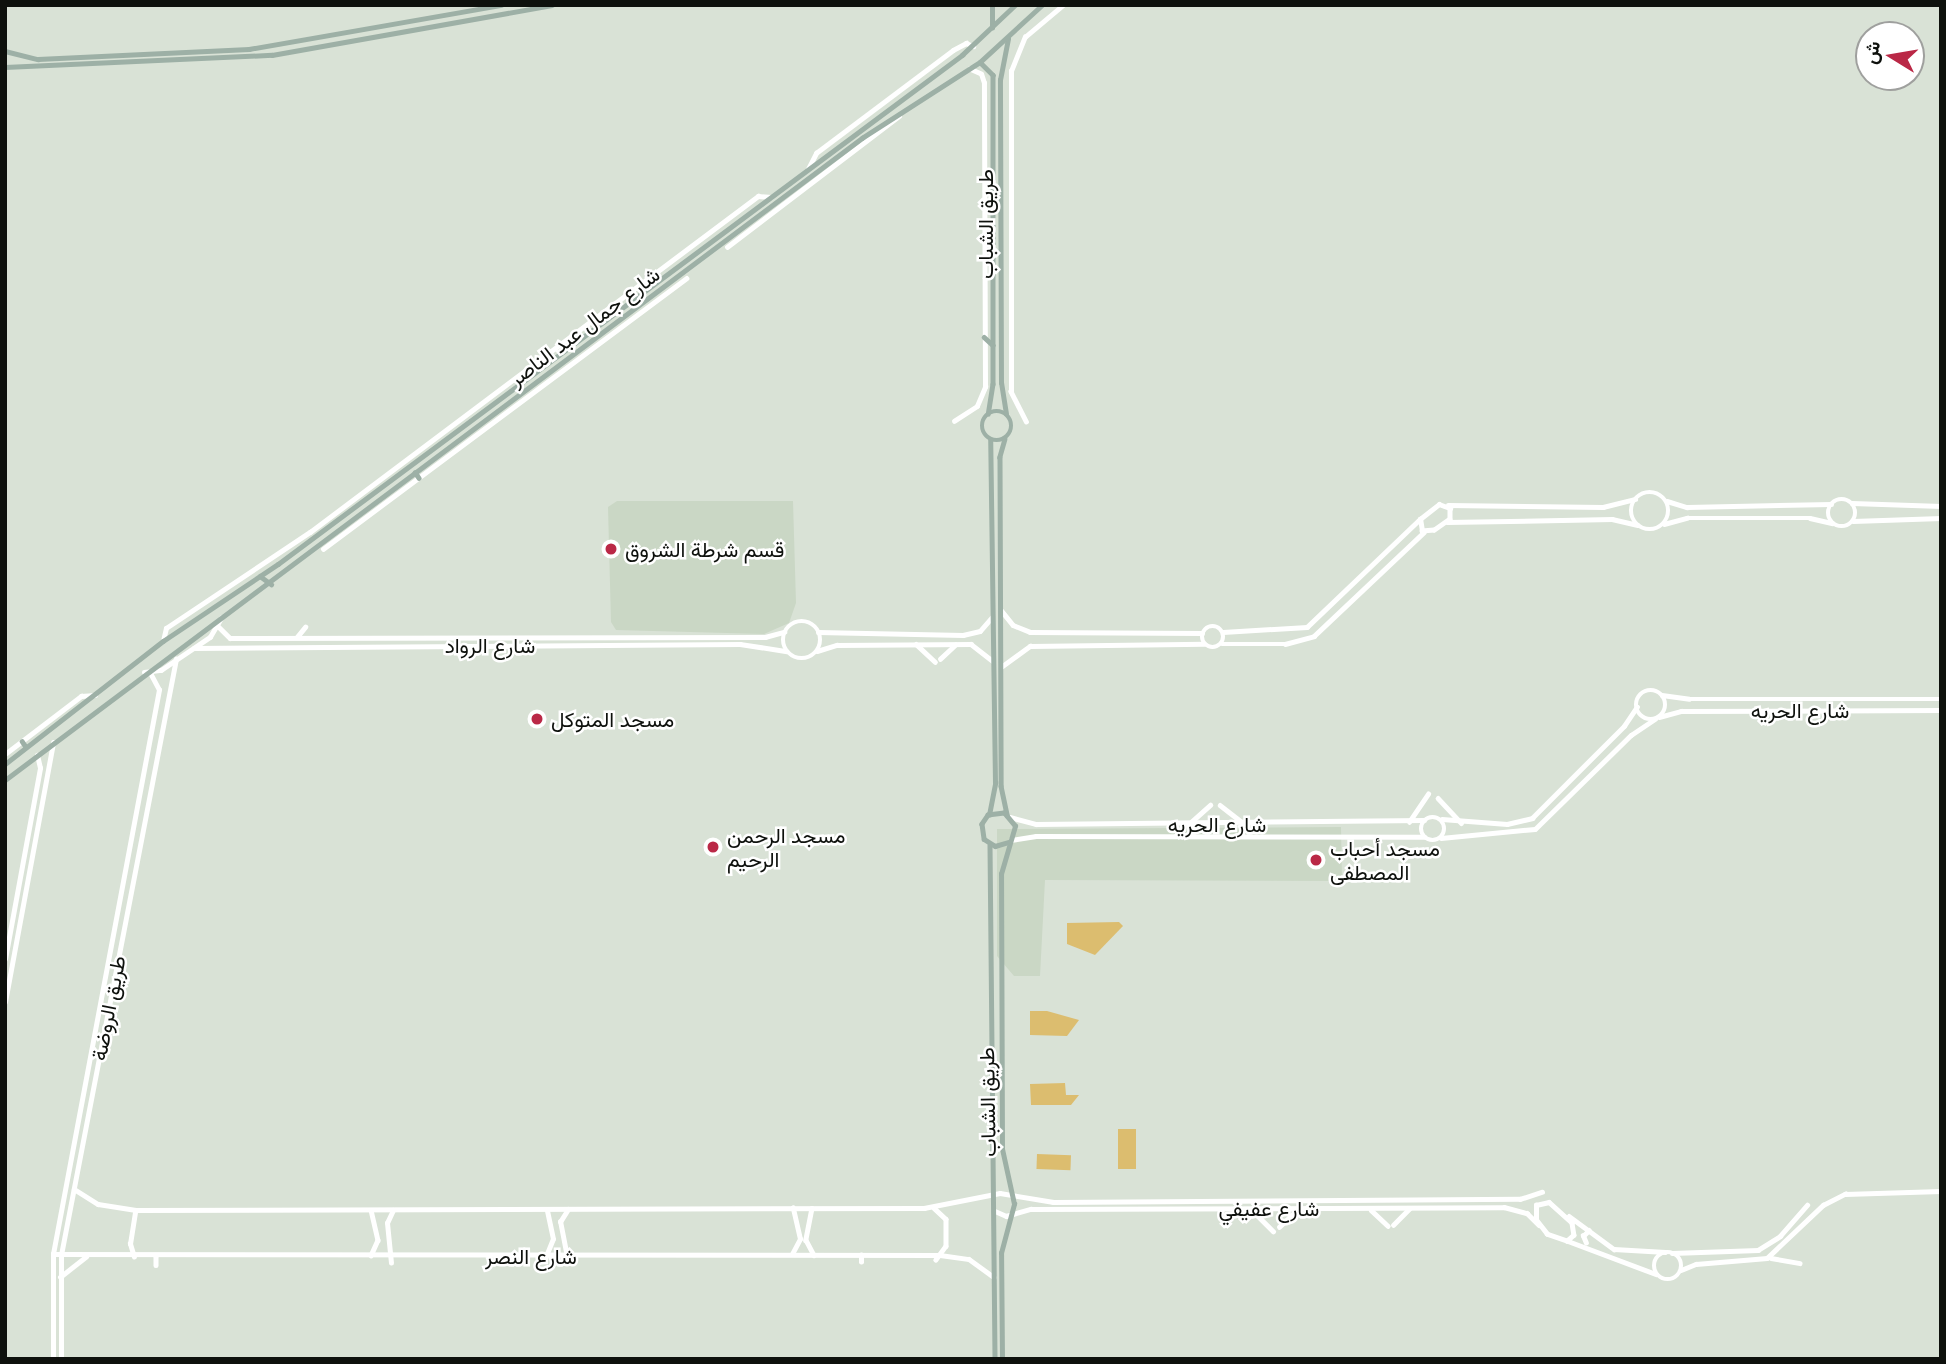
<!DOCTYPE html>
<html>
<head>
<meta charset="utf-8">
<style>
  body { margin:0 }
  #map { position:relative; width:1946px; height:1364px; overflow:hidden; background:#d9e2d6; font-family:"Open Sans",Vazirmatn,sans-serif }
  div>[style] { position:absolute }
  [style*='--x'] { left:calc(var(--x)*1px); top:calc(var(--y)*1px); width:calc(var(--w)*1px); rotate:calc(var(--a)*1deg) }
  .built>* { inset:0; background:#cad7c5 }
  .green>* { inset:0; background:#dcbd6f; transform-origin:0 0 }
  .tertiary>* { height:4.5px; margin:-2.25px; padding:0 2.25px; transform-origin:2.25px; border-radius:2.25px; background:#fff }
  .tertiary>.ring { margin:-2.25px; padding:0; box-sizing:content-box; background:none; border:4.5px solid #fff; border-radius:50% }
  .secondary>* { height:4.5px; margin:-2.25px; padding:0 2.25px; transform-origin:2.25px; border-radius:2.25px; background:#9db0a6 }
  .secondary>.ring { margin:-2.25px; padding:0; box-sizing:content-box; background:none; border:4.5px solid #9db0a6; border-radius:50% }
  .dots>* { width:19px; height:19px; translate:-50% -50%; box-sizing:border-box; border:4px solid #fff; border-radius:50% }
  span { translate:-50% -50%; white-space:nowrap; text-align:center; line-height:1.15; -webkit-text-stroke:5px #fff; paint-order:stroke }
  .street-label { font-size:21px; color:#0e110d }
  .poi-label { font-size:21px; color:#0e110d }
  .left { translate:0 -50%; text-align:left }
  .frame { position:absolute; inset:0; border:7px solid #0e110d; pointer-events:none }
  .north { position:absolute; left:1855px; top:21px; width:70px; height:70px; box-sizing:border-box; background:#fff; border:2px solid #9fa09e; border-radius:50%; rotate:281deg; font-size:19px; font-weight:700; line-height:28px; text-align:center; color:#0e110d }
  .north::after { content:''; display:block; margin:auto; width:24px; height:32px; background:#ba2846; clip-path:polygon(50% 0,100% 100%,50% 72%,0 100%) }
</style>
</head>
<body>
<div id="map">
  <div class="built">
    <i style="clip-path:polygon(617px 501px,793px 501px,796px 603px,789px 623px,764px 634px,616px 630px,611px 622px,608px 507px)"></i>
    <i style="clip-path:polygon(1341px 827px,1342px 881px,1045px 880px,1040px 976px,1014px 976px,997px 956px,997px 829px)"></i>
  </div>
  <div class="green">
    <i style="clip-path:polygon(1119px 922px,1123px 926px,1095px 955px,1067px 944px,1067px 923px)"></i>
    <i style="clip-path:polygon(1030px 1011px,1047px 1011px,1079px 1020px,1067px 1036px,1030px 1035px)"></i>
    <i style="clip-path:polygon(1065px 1083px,1066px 1095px,1079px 1095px,1071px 1105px,1031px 1105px,1030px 1084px)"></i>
    <i style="left:1118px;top:1129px;width:18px;height:40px"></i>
    <i style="left:1037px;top:1154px;width:34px;height:15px;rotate:2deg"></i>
  </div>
  <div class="tertiary">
    <i style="--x:808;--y:169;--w:18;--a:-63"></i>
    <i style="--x:816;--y:153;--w:171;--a:-36.9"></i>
    <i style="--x:953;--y:50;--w:15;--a:-28"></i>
    <i style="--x:966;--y:43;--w:8;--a:23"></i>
    <i style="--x:727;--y:247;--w:216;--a:-37.3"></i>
    <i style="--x:954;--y:421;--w:27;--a:-33"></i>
    <i style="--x:977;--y:406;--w:21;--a:-67"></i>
    <i style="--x:985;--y:387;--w:304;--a:-90.2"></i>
    <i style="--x:984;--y:83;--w:9;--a:-108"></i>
    <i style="--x:981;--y:74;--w:12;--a:-156"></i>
    <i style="--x:1026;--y:422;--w:34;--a:-117"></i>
    <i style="--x:1011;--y:392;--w:321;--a:-90"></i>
    <i style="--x:1011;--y:71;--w:37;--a:-68"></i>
    <i style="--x:1025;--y:37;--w:50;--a:-40.1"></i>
    <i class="ring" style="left:1631px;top:492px;width:33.5px;height:33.5px"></i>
    <i class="ring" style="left:1828px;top:499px;width:23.5px;height:23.5px"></i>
    <i style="--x:1667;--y:501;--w:21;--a:17"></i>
    <i style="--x:1687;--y:507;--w:144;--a:-1.2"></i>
    <i style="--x:1852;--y:503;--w:89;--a:1.9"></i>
    <i style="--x:1439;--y:504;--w:12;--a:20"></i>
    <i style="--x:1450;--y:508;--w:11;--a:90"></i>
    <i style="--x:1450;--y:519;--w:19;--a:145"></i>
    <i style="--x:1434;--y:530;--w:12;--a:175"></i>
    <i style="--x:1422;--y:531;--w:12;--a:-99"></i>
    <i style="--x:1420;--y:519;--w:24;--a:-38"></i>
    <i style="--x:1448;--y:505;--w:155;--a:0.7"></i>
    <i style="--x:1603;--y:507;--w:33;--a:-14"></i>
    <i style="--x:1853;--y:521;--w:88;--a:-2"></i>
    <i style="--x:1447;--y:522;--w:165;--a:-1"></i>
    <i style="--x:1612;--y:519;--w:26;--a:13"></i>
    <i style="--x:1664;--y:524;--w:24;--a:-15"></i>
    <i style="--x:1687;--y:518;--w:123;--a:0"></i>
    <i style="--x:1810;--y:518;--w:23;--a:13"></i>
    <i style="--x:323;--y:549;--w:453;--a:-36.7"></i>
    <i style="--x:1001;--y:610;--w:19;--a:51"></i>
    <i style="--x:1013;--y:625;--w:18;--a:22"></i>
    <i style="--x:1030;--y:632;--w:172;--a:0.3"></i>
    <i class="ring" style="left:783px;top:621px;width:33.5px;height:33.5px"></i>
    <i class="ring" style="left:1202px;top:626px;width:17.5px;height:17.5px"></i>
    <i style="--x:218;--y:626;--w:17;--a:45"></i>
    <i style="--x:230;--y:638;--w:535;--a:-0.11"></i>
    <i style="--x:765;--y:637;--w:20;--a:-15"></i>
    <i style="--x:818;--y:632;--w:145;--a:1.2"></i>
    <i style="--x:963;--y:635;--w:17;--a:-13"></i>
    <i style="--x:980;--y:631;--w:18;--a:-49"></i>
    <i style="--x:1223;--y:632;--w:84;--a:-3.4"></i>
    <i style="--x:1307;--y:627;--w:156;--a:-43.7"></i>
    <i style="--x:297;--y:637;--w:13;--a:-51"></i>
    <i style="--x:163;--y:641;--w:13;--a:-77"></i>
    <i style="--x:166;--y:628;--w:173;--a:-33.7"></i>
    <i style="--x:310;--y:532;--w:560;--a:-36.87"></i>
    <i style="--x:758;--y:196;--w:13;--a:4"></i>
    <i style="--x:916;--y:644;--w:26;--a:43"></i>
    <i style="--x:1222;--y:644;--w:63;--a:0"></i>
    <i style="--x:1285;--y:644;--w:30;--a:-15"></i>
    <i style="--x:1314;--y:636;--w:151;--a:-43.4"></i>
    <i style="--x:194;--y:648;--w:546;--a:-0.42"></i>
    <i style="--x:740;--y:644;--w:47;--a:8.7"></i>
    <i style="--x:817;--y:651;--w:21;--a:-17"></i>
    <i style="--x:837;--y:645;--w:134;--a:-0.4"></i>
    <i style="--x:971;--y:644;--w:28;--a:38"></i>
    <i style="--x:940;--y:659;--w:21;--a:-43"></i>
    <i style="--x:1001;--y:667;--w:36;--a:-36"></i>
    <i style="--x:1030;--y:646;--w:174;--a:-0.7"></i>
    <i style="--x:144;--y:672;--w:17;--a:-7"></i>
    <i style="--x:161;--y:670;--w:59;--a:-34"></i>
    <i style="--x:210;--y:637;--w:22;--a:-60"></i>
    <i class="ring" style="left:1636px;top:690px;width:25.5px;height:25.5px"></i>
    <i style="--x:1662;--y:695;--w:27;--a:8"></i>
    <i style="--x:1689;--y:699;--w:252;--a:0"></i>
    <i style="--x:1659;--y:717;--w:23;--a:-15"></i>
    <i style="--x:1681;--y:711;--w:260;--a:-0.2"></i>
    <i style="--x:5;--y:754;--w:96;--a:-37.3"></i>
    <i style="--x:81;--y:696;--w:14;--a:-4"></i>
    <i style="--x:1438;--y:798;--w:34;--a:47"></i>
    <i style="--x:1220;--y:805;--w:31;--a:38"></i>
    <i class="ring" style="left:1421px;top:817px;width:19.5px;height:19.5px"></i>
    <i style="--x:1010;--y:817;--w:27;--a:15"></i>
    <i style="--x:1036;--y:824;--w:388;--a:-0.6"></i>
    <i style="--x:1442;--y:819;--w:65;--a:4.4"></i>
    <i style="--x:1507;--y:824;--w:26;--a:-13"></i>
    <i style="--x:1532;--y:818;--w:130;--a:-45"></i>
    <i style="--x:1624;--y:726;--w:23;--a:-56"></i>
    <i style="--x:1409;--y:822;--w:34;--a:-56"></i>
    <i style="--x:1190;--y:823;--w:27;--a:-42"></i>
    <i style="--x:1441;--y:838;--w:94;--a:-5.5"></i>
    <i style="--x:1535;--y:829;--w:134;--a:-44.4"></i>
    <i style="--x:1631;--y:735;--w:29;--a:-34"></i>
    <i style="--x:1011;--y:840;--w:25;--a:-9"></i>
    <i style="--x:1036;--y:836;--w:388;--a:0.1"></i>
    <i style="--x:5;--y:959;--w:194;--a:-79.6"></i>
    <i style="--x:40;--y:768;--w:13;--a:-103"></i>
    <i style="--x:5;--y:1002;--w:264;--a:-79.5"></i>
    <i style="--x:74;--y:1189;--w:28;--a:32"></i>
    <i style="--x:98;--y:1204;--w:38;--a:9"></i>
    <i style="--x:136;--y:1210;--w:788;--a:-0.15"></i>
    <i style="--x:924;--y:1208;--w:77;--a:-11.2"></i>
    <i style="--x:1000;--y:1193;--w:54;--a:9.6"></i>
    <i style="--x:1053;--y:1202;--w:467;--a:-0.4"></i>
    <i style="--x:1520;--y:1199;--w:23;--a:-18"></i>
    <i style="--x:1549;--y:1202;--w:31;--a:42"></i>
    <i style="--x:1572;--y:1223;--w:12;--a:81"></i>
    <i style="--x:1574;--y:1235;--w:9;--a:139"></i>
    <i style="--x:1567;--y:1241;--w:21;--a:-161"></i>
    <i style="--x:1547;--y:1234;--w:18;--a:-128"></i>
    <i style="--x:1536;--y:1220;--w:15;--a:-90"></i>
    <i style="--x:1536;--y:1205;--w:13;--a:-13"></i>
    <i style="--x:812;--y:1208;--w:33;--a:101"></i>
    <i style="--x:806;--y:1240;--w:17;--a:62"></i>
    <i style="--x:934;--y:1208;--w:16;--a:43"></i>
    <i style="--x:946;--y:1219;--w:27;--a:90"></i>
    <i style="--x:946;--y:1246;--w:17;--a:126"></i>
    <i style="--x:371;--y:1210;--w:31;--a:77"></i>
    <i style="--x:378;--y:1240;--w:17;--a:114"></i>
    <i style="--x:1252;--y:1210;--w:30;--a:45"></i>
    <i style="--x:1371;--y:1210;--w:23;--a:43"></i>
    <i style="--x:995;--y:1211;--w:12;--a:24"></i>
    <i style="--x:1006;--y:1216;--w:26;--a:-16"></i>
    <i style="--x:1031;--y:1209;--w:473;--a:-0.2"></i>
    <i style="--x:1504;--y:1207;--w:24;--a:15"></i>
    <i style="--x:1527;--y:1213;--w:17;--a:45"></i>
    <i style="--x:1569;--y:1216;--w:56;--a:36.3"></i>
    <i style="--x:1614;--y:1249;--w:51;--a:3.4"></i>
    <i style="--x:1393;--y:1225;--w:23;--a:-45"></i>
    <i style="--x:1279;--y:1227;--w:26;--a:-43"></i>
    <i style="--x:1568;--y:1241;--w:94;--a:20.6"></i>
    <i style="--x:1586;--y:1243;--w:8;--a:-113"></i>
    <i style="--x:1583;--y:1236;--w:8;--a:-45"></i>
    <i class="ring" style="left:1654px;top:1252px;width:23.5px;height:23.5px"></i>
    <i style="--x:1672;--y:1253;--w:86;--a:-2"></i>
    <i style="--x:1758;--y:1250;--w:26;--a:-32"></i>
    <i style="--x:1780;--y:1236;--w:41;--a:-48.9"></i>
    <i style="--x:53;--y:1254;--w:887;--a:0.06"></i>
    <i style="--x:940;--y:1255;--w:29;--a:8"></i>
    <i style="--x:969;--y:1259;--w:31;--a:36"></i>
    <i style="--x:792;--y:1254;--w:17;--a:-62"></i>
    <i style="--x:800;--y:1239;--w:32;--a:-103"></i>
    <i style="--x:546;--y:1256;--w:18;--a:-68"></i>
    <i style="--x:553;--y:1239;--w:30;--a:-102"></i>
    <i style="--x:134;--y:1257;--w:14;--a:-107"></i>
    <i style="--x:130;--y:1244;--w:33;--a:-81"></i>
    <i style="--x:156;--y:1257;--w:8;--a:90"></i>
    <i style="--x:567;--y:1257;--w:36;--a:-101"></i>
    <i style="--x:560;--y:1222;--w:15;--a:-58"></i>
    <i style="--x:1771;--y:1258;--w:29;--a:10"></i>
    <i style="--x:861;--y:1262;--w:7;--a:-90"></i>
    <i style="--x:391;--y:1263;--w:40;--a:-95.7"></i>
    <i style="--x:387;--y:1223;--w:14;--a:-65"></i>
    <i style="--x:1681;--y:1270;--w:16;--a:-22"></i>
    <i style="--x:1696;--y:1264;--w:71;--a:-4.8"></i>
    <i style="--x:1767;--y:1258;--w:77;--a:-43.4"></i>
    <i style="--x:1823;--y:1205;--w:25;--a:-27"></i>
    <i style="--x:1845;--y:1194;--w:96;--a:-1.8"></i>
    <i style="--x:60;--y:1277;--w:33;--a:-38"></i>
    <i style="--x:53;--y:1359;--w:105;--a:-90"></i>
    <i style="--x:53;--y:1254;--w:574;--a:-79.36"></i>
    <i style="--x:159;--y:690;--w:19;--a:-118"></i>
    <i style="--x:61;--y:1359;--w:104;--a:-90"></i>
    <i style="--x:61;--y:1255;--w:607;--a:-79.08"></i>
  </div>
  <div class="secondary">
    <i style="--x:992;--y:28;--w:23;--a:-90"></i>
    <i style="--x:5;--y:51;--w:34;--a:14"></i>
    <i style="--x:38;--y:59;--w:211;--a:-2.7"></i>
    <i style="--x:249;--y:49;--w:256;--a:-9.9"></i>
    <i style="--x:981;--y:63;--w:17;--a:45"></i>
    <i style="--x:993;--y:75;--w:309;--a:90"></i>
    <i style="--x:993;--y:384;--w:30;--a:99"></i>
    <i style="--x:5;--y:67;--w:267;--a:-2.6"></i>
    <i style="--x:272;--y:55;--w:284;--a:-10.1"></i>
    <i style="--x:984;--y:337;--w:12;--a:42"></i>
    <i class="ring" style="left:982px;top:411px;width:25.5px;height:25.5px"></i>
    <i style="--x:1006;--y:414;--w:31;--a:-99"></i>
    <i style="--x:1001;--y:383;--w:303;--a:-90.2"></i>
    <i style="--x:1000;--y:80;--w:42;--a:-79"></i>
    <i style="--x:1005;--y:439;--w:19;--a:106"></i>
    <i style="--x:1000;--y:457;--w:329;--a:89.8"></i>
    <i style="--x:1001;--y:786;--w:30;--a:78"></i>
    <i style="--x:415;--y:472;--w:7;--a:56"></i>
    <i style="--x:260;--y:576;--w:14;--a:36"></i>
    <i style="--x:22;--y:741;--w:7;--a:56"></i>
    <i style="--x:5;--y:764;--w:200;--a:-37.9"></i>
    <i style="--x:163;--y:641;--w:138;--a:-33.8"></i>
    <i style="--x:278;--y:564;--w:853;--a:-36.65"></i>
    <i style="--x:962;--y:55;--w:73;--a:-43.3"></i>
    <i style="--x:5;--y:780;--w:1071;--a:-36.84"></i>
    <i style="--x:862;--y:138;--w:140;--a:-32.8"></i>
    <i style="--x:980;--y:62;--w:84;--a:-42.6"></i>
    <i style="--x:989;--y:815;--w:33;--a:-79"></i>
    <i style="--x:995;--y:783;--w:343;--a:-90.8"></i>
    <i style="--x:990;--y:845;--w:514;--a:89.44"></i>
    <i style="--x:1002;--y:1359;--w:106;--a:-90.5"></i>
    <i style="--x:1001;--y:1253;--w:51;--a:-75.1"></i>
    <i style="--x:1014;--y:1204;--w:56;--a:-102.3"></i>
    <i style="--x:1002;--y:1149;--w:275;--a:-90.2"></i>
    <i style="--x:1001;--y:874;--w:50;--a:-73.7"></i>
    <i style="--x:1015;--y:826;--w:17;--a:-130"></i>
    <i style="--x:1004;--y:813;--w:16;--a:173"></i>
    <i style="--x:988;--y:815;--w:11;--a:124"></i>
    <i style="--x:982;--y:824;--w:15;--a:82"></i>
    <i style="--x:984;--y:839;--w:13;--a:32"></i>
    <i style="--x:995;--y:846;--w:15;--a:-16"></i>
  </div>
  <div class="dots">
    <i style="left:611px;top:549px;background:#ba2846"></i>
    <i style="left:537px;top:719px;background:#ba2846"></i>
    <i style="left:713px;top:847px;background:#ba2846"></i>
    <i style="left:1316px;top:860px;background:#ba2846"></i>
  </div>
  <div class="street-label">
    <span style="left:985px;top:224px;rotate:-90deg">طريق الشباب</span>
    <span style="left:584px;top:326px;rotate:-37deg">شارع جمال عبد الناصر</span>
    <span style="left:490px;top:645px">شارع الرواد</span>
    <span style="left:1800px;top:710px">شارع الحريه</span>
    <span style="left:1217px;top:824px">شارع الحريه</span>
    <span style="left:108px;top:1008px;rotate:-79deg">طريق الروضة</span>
    <span style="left:987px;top:1102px;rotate:-91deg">طريق الشباب</span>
    <span style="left:1269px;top:1208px">شارع عفيفي</span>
    <span style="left:531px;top:1256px">شارع النصر</span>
  </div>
  <div class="poi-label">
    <span class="left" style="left:625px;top:549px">قسم شرطة الشروق</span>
    <span class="left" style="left:551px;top:719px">مسجد المتوكل</span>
    <span class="left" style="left:727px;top:847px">مسجد الرحمن<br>الرحيم</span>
    <span class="left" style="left:1330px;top:860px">مسجد أحباب<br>المصطفى</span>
  </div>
  <div class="frame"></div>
  <div class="north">ش</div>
</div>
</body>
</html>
